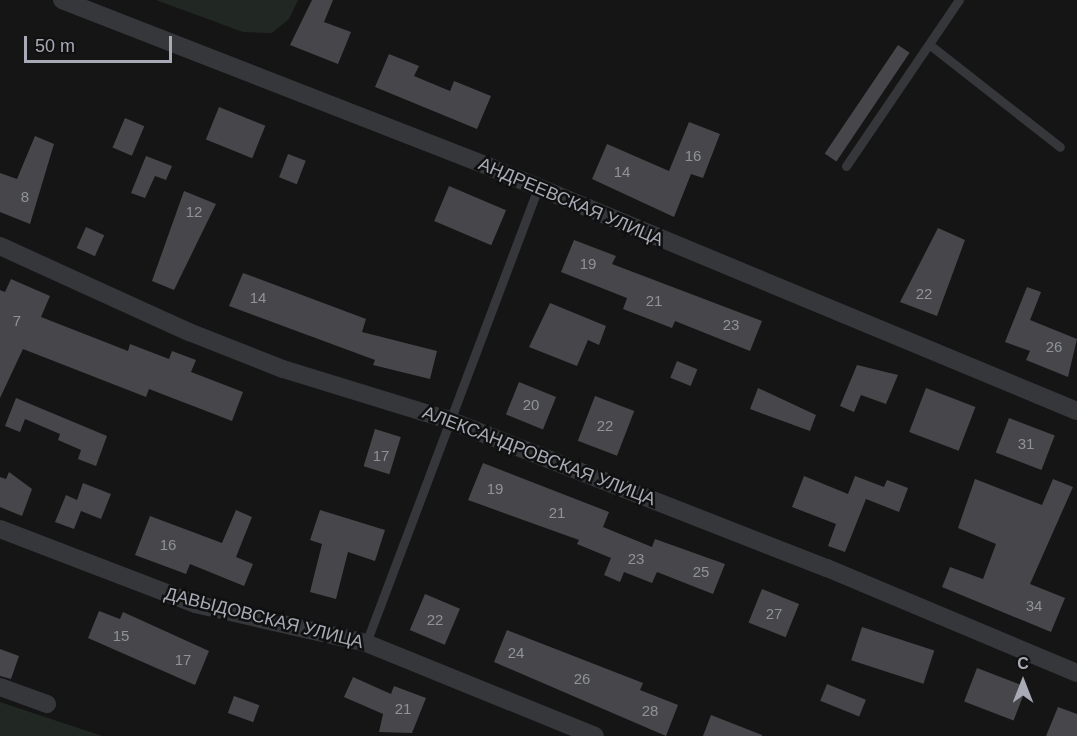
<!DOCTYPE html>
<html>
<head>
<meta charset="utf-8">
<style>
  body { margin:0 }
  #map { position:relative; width:1077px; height:736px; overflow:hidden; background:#151516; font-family:Arial,sans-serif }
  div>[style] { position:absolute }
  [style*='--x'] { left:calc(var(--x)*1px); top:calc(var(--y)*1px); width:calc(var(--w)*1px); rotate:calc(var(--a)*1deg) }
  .green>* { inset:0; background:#212823 }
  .building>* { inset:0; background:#47474b; transform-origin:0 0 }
  .service>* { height:9px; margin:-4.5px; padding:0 4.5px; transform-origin:4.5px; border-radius:4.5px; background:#36373b }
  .minor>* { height:18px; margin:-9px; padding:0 9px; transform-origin:9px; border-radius:9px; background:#36373b }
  span { translate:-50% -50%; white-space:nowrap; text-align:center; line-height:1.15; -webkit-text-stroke:5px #101011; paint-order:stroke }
  .number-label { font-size:15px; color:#90929a }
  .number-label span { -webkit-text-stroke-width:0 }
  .street-label { font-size:18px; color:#a8abb5 }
  .north { position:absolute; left:993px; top:652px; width:60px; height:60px; -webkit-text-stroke:4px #101011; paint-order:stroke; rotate:0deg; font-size:16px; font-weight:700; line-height:24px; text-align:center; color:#a8abb5 }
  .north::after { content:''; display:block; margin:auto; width:21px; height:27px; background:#a8abb5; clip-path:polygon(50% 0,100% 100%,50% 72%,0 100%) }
  .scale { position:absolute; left:24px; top:36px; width:148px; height:27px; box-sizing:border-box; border:3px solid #a8abb5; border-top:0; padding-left:8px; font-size:18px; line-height:21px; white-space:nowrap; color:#a8abb5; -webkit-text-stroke:4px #101011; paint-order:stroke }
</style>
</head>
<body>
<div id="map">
  <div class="green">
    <i style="clip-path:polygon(156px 0,298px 0,289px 19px,272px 33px,243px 32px)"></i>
    <i style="clip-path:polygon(0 702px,102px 736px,0 736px)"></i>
  </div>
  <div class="building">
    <i style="clip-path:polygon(312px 0,333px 0,324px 22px,351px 32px,338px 64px,290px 45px)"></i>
    <i style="left:898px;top:45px;width:14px;height:131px;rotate:34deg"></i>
    <i style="clip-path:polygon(389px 54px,419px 66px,414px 76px,450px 91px,454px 81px,491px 96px,477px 129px,375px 87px)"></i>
    <i style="left:219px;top:107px;width:50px;height:35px;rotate:22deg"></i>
    <i style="left:125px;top:118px;width:21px;height:32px;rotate:23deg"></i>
    <i style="clip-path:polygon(689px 122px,720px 134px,703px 178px,691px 174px,674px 217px,592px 179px,607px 144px,669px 171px)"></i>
    <i style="clip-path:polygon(35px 136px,54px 144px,30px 224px,0 212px,0 173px,17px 179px)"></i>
    <i style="left:288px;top:154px;width:19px;height:25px;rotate:21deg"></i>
    <i style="clip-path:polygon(146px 156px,172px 166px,166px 180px,155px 176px,145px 198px,131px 193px)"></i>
    <i style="left:449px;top:186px;width:62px;height:38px;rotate:23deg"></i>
    <i style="clip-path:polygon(184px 191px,216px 204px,174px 290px,152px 281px)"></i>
    <i style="left:86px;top:227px;width:20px;height:23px;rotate:24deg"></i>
    <i style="clip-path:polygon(938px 228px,965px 240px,937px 316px,900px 302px)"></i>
    <i style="clip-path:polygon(574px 240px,616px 256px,612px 264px,762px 321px,750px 351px,675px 321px,672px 328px,623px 309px,627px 298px,561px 272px)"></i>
    <i style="clip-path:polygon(243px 273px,366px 319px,362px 332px,437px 351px,430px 379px,373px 365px,375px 360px,229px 306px)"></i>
    <i style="clip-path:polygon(11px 279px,50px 296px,41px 317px,128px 351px,130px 344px,169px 359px,172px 351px,196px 360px,191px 372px,243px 392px,232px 421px,149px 389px,146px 397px,23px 349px,0 398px,0 290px,5px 292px)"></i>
    <i style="clip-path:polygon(1027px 287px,1041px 292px,1030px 320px,1077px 339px,1068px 377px,1026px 360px,1030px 351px,1005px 342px)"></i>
    <i style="clip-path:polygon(550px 303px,606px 326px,599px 345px,588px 340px,577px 366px,529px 347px)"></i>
    <i style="left:677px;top:361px;width:22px;height:18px;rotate:22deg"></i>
    <i style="clip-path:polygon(857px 365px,898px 375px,886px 404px,861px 395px,854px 412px,840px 406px)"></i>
    <i style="left:519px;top:382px;width:40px;height:35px;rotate:22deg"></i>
    <i style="clip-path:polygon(758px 388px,816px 415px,810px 431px,750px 409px)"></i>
    <i style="left:926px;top:388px;width:53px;height:47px;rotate:21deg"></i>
    <i style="left:595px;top:396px;width:42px;height:48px;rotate:21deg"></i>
    <i style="clip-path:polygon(16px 398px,107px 436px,96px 466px,78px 459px,81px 450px,58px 440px,60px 434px,25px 419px,20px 432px,5px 426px)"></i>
    <i style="left:1009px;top:418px;width:49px;height:37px;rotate:21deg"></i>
    <i style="left:375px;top:429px;width:27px;height:39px;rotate:17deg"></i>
    <i style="clip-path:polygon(483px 463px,609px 512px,603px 527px,652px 547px,655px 539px,725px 564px,713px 594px,657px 572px,652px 583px,624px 572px,620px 582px,604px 575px,611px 558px,577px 544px,579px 540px,468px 500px)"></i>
    <i style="clip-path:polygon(9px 472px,32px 489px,22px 516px,0 507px,0 477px,6px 479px)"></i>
    <i style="clip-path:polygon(804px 476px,848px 494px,855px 476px,884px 487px,887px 480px,908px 488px,899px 512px,866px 499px,845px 552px,828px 546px,836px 524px,792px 507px)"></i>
    <i style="clip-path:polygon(975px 479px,1042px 505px,1053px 479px,1073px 487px,1030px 584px,1065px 598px,1051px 632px,942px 587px,950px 567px,983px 579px,996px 544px,958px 528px)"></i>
    <i style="clip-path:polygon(83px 483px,111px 494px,101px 519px,81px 511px,74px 529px,55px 522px,66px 495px,77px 500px)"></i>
    <i style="clip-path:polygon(236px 510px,252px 517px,236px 557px,253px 564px,244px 586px,190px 564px,186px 574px,135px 555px,150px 516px,222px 543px)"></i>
    <i style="clip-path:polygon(320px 510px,385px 530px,375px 561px,348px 552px,336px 599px,310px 592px,322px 544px,310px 540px)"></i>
    <i style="left:762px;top:589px;width:40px;height:36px;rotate:22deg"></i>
    <i style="left:425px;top:594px;width:38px;height:39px;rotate:23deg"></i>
    <i style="clip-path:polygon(99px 611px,120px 619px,123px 612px,209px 651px,195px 685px,88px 638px)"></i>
    <i style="left:862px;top:627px;width:76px;height:35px;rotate:18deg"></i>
    <i style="clip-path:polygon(507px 630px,643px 683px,640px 690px,678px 705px,666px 736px,494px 662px)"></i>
    <i style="clip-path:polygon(0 649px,19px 656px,11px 679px,0 676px)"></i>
    <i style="left:977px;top:668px;width:53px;height:36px;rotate:21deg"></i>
    <i style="clip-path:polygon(353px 677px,391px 694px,394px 686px,426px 698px,412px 733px,379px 732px,383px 714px,344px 697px)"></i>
    <i style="left:827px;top:684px;width:42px;height:18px;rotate:22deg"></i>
    <i style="left:234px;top:696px;width:27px;height:18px;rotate:20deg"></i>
    <i style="clip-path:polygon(1058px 707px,1077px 714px,1077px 736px,1046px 736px)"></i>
    <i style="clip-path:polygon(711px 715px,762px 735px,762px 736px,703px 736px)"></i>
  </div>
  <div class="service">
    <i style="--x:930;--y:45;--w:165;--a:38.1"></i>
    <i style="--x:846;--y:166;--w:201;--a:-55.8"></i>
    <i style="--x:366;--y:643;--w:484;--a:-69.3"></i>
  </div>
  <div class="minor">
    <i style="--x:62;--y:0;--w:462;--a:21.3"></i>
    <i style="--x:492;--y:168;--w:633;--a:22.56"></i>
    <i style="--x:0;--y:246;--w:208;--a:24.5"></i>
    <i style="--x:189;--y:332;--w:101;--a:21.5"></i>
    <i style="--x:283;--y:369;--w:170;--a:17.1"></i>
    <i style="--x:446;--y:419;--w:409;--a:21.4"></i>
    <i style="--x:827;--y:568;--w:271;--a:22.8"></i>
    <i style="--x:0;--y:529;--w:209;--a:21"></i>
    <i style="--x:195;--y:604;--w:175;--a:12.8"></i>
    <i style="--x:366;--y:643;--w:247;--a:22.1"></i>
    <i style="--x:0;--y:687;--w:50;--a:19.9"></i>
  </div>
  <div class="number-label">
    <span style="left:693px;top:156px">16</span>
    <span style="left:622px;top:172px">14</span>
    <span style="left:25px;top:197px">8</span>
    <span style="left:194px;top:212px">12</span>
    <span style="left:588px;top:264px">19</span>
    <span style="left:924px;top:294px">22</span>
    <span style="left:258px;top:298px">14</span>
    <span style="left:654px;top:301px">21</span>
    <span style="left:17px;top:321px">7</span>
    <span style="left:731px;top:325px">23</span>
    <span style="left:1054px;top:347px">26</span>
    <span style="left:531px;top:405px">20</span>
    <span style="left:605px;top:426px">22</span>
    <span style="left:1026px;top:444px">31</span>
    <span style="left:381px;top:456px">17</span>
    <span style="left:495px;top:489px">19</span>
    <span style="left:557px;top:513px">21</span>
    <span style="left:168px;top:545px">16</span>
    <span style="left:636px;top:559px">23</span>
    <span style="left:701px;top:572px">25</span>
    <span style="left:1034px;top:606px">34</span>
    <span style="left:774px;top:614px">27</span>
    <span style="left:435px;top:620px">22</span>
    <span style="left:121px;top:636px">15</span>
    <span style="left:516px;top:653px">24</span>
    <span style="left:183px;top:660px">17</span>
    <span style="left:582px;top:679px">26</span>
    <span style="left:403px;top:709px">21</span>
    <span style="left:650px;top:711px">28</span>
  </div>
  <div class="street-label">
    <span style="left:571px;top:202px;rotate:23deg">АНДРЕЕВСКАЯ УЛИЦА</span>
    <span style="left:539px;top:456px;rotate:21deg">АЛЕКСАНДРОВСКАЯ УЛИЦА</span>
    <span style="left:264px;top:618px;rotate:14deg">ДАВЫДОВСКАЯ УЛИЦА</span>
  </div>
  <div class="north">С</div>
  <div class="scale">50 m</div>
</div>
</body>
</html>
